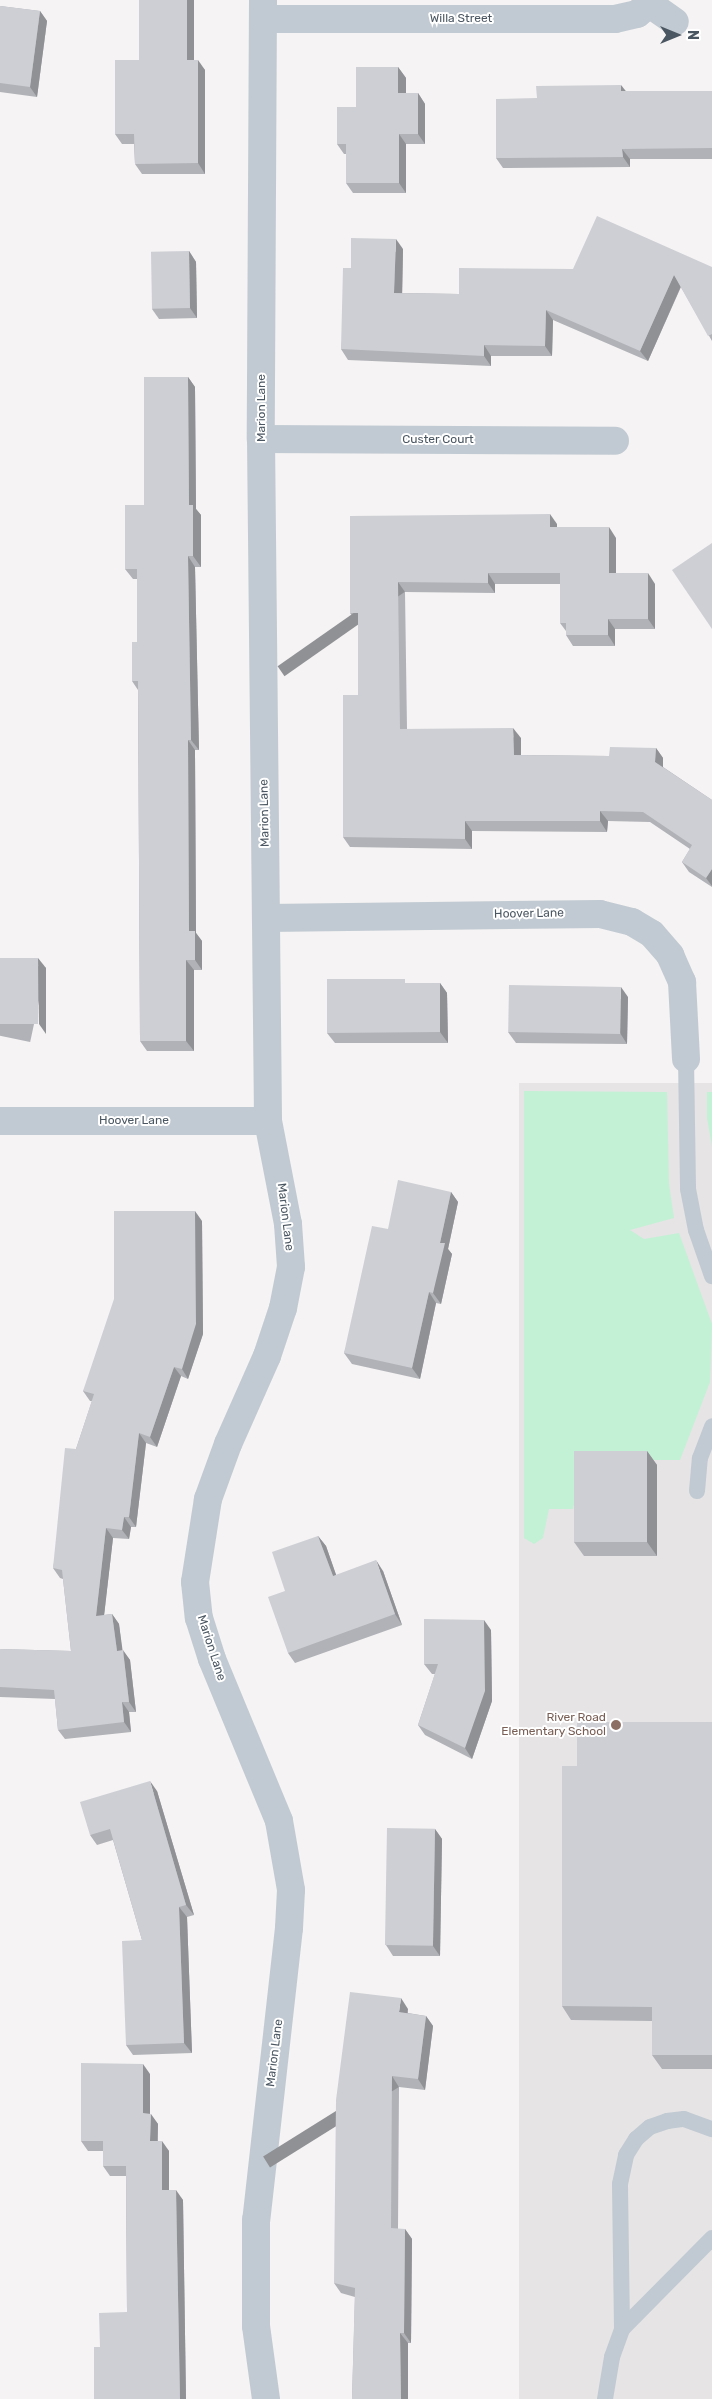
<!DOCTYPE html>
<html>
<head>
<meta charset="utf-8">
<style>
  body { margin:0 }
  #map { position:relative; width:712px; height:2399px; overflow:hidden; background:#f5f3f3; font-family:Rubik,sans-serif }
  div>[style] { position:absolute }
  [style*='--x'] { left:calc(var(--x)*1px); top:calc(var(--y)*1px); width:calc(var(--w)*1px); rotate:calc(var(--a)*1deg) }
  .education>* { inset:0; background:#e6e4e5; transform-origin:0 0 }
  .green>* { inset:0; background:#c3f1d5 }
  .service>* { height:16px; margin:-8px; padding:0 8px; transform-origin:8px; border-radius:8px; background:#c1cad2 }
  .minor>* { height:28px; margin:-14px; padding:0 14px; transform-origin:14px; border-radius:14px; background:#c1cad2 }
  .wall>* { inset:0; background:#b0b2b7; transform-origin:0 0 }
  .shaded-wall>* { inset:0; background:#909195; transform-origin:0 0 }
  .building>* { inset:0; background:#cdcfd5; transform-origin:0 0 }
  .dots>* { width:14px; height:14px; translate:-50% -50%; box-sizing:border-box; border:2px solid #fff; border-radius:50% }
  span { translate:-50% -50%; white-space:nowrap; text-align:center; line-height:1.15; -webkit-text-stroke:4px #fff; paint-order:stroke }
  .street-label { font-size:12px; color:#4a5661 }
  .education-label { font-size:12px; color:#785e54 }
  .right { translate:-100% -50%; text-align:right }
  .north { position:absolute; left:652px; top:10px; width:50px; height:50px; -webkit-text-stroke:4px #fff; paint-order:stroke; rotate:90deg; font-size:14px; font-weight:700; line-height:20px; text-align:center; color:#4a5661 }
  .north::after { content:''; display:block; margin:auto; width:18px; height:22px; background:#4a5661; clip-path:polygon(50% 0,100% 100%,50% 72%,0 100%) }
</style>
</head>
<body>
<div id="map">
  <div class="education">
    <i style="left:712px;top:1083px;width:1316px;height:193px;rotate:90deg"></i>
  </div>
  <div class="green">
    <i style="clip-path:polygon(524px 1091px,667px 1092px,669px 1184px,674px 1218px,630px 1230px,644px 1239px,679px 1233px,712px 1324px,710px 1382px,680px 1460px,582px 1460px,573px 1509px,549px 1509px,543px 1538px,534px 1544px,524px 1538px)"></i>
    <i style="clip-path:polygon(707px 1092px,712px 1092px,712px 1146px,707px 1118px)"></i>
  </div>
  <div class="service">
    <i style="--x:686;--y:1059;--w:130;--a:89.1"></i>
    <i style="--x:688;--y:1189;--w:42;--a:79"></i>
    <i style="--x:696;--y:1230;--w:49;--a:70.8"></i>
    <i style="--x:697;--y:1491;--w:33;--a:-85"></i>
    <i style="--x:700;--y:1458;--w:34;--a:-69"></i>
    <i style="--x:622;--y:2329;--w:145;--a:-90.8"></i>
    <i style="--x:620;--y:2184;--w:30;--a:-78"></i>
    <i style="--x:626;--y:2155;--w:19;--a:-58"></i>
    <i style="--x:636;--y:2139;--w:18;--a:-41"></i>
    <i style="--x:650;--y:2127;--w:18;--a:-19"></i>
    <i style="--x:667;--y:2121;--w:17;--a:-7"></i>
    <i style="--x:684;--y:2119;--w:30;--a:20"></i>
    <i style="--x:605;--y:2399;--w:43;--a:-80.5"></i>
    <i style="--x:612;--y:2357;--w:30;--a:-70"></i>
    <i style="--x:622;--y:2329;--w:128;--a:-45.3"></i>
  </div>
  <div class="minor">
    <i style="--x:263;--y:0;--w:439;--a:90.3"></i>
    <i style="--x:261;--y:439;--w:682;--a:89.41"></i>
    <i style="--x:268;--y:1121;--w:105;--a:79"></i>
    <i style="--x:288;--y:1224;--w:43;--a:86"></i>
    <i style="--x:291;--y:1267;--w:42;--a:101"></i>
    <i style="--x:283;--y:1308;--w:51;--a:108.4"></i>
    <i style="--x:267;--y:1356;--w:96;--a:113.9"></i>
    <i style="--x:228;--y:1444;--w:59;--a:110"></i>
    <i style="--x:208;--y:1499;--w:84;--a:98.9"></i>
    <i style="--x:195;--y:1582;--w:36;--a:84"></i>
    <i style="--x:199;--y:1618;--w:43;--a:72.4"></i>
    <i style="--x:212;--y:1659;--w:175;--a:67.5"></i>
    <i style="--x:279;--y:1821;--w:70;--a:80.1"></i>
    <i style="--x:291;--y:1890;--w:38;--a:93"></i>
    <i style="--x:289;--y:1928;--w:294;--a:96.4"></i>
    <i style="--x:256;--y:2220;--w:106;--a:90"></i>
    <i style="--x:256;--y:2326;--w:74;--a:82.2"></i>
    <i style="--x:651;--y:5;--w:29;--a:35"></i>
    <i style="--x:263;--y:19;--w:352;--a:0"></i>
    <i style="--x:615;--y:19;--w:23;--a:-13"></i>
    <i style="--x:637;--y:14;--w:22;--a:-39"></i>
    <i style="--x:261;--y:439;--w:354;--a:0.3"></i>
    <i style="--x:267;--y:918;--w:333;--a:-0.7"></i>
    <i style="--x:600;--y:914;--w:33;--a:14"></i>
    <i style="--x:632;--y:922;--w:23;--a:31"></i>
    <i style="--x:652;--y:934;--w:28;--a:49"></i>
    <i style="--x:670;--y:955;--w:30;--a:66"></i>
    <i style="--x:682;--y:982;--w:77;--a:87"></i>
    <i style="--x:0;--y:1121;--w:268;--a:0"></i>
  </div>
  <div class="wall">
    <i style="clip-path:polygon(194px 0,194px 60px,205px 70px,205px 174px,142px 174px,135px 164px,134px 144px,122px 144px,115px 134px)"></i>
    <i style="clip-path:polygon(0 6px,40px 11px,47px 21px,37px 97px,0 92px)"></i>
    <i style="clip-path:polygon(398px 67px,406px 78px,406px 93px,418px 93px,425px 104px,425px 144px,406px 144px,406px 193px,353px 193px,346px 183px,346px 154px,344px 154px,337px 144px,356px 107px)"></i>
    <i style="clip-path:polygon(626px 91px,712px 91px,712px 159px,630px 159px,630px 167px,503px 168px,496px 158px,537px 98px)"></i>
    <i style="clip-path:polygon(403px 249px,402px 293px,459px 294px,573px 269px,712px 267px,712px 341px,681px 287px,648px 361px,553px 320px,552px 356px,491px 356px,491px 366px,348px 360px,341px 349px,351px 268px)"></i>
    <i style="clip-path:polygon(189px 251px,196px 262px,197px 318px,159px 319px,152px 309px)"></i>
    <i style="clip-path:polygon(188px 377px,195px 387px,196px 509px,201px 515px,201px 567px,195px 567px,199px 750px,195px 750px,196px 933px,202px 941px,202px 970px,194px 970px,194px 1051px,147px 1051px,140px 1041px,138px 690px,132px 681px,137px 642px,137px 579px,133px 579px,125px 569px,144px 505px)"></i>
    <i style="clip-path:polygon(350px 516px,557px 524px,557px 527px,616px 538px,616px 573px,655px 584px,655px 629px,615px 629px,615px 646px,573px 646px,566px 635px,566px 631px,560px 623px,560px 584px,495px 584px,495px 593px,405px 592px,407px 729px,521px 738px,521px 755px,609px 756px,656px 748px,663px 758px,663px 767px,712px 800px,712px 887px,689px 872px,682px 862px,690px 849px,650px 822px,608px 821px,607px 832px,472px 831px,472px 849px,350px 847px,343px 837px,358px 695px,358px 623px,357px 623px,350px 613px)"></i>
    <i style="left:0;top:958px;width:47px;height:76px;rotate:12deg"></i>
    <i style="clip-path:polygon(409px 983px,440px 983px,447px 993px,448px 1043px,335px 1043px,327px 1033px)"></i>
    <i style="clip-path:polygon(628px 997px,627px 1044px,516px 1043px,508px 1032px)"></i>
    <i style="clip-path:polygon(451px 1192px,458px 1202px,448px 1249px,452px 1254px,441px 1304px,436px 1303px,420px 1379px,352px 1364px,344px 1353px,388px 1229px)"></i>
    <i style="clip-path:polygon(202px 1221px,203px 1334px,188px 1379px,181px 1376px,157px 1447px,146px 1443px,136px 1527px,131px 1527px,129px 1539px,113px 1538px,104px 1615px,112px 1614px,119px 1624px,122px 1650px,130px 1660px,136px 1712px,129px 1712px,131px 1732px,65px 1739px,58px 1730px,55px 1699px,0 1697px,0 1649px,71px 1651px,63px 1579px,60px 1578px,53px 1568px,76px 1449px,92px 1401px,90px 1401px,83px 1391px)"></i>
    <i style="clip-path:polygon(647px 1451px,657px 1465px,657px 1556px,584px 1556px,574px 1542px)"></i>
    <i style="clip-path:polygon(318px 1536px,326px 1546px,336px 1575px,383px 1571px,402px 1625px,295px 1663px,288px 1653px,285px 1591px)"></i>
    <i style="clip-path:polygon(491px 1630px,492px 1701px,472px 1759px,425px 1735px,418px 1725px,435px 1674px,432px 1674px,424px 1664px)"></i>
    <i style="clip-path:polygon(712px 1722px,712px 2069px,662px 2069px,652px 2055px,652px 2021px,571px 2020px,562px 2006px,577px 1766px)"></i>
    <i style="clip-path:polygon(157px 1791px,194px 1915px,187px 1917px,192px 2053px,133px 2055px,126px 2045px,142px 1940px,113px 1840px,97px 1845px,90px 1835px)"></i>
    <i style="clip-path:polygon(435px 1829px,442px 1839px,440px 1956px,393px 1956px,386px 1945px)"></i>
    <i style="clip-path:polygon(408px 2009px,408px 2013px,426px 2016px,433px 2026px,425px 2090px,399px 2087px,398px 2229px,405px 2229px,412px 2239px,411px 2343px,408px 2343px,408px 2399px,352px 2399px,355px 2297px,341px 2293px,334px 2283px)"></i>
    <i style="clip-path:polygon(150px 2074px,150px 2114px,158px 2124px,158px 2141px,169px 2151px,169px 2190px,183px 2200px,186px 2399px,94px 2399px,100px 2347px,127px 2312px,126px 2176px,110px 2176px,103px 2166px,103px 2151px,88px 2151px,81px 2141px)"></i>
  </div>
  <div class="shaded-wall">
    <i style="clip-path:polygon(187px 0,194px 0,194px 70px,187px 60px)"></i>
    <i style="clip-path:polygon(40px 11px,47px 21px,37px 97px,30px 87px)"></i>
    <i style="clip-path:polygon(198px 60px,205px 70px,205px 174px,198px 163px)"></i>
    <i style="clip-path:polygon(398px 67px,406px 78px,406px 104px,398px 93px)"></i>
    <i style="clip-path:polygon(621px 85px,629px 95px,621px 91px)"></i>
    <i style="clip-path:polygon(418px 93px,425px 104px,425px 144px,418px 134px)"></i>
    <i style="clip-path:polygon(399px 134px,406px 144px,406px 193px,399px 183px)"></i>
    <i style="clip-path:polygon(622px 149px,630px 159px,630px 167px,623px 157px)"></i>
    <i style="clip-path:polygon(396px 239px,403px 249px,402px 303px,394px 293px)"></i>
    <i style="clip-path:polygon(189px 251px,196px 262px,197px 318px,190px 308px)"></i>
    <i style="clip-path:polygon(674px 275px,681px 286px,648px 361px,640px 351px)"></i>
    <i style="clip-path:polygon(546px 310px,553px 320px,552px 356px,545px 346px)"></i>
    <i style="clip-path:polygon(484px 345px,491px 356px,491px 366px,484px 356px)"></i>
    <i style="clip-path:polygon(188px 377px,195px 387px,196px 509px,201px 515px,201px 567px,193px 556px,189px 505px)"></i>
    <i style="clip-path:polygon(550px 514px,557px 524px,557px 538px,550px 527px)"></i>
    <i style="clip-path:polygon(609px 527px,616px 538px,616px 584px,609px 573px)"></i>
    <i style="clip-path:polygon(188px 556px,195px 567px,199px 750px,191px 740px)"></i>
    <i style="clip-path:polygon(488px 573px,495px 584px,495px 593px,488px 583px)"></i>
    <i style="clip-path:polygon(648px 573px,655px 584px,655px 629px,648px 619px)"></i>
    <i style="left:398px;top:582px;width:12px;height:147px;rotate:55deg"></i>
    <i style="clip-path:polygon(608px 619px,615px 629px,615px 646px,608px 635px)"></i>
    <i style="clip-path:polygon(513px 728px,521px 738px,521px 765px,514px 755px)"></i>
    <i style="clip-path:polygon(188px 740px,195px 750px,196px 933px,202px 941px,202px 970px,195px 960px,189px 931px)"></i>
    <i style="clip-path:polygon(656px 748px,663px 758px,663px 772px,655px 762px)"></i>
    <i style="clip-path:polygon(600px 811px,608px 821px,607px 832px,600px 821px)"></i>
    <i style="clip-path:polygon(465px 821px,472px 831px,472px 849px,465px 839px)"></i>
    <i style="clip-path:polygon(712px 869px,712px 886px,706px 878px)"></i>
    <i style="clip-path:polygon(38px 958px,46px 968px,46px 1034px,39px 1024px)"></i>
    <i style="clip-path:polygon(186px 960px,194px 970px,194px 1051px,186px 1041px)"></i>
    <i style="clip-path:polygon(440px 983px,447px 993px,448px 1043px,440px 1032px)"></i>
    <i style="clip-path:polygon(621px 987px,628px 997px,627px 1044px,620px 1033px)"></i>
    <i style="clip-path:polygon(451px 1192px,458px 1202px,448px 1249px,452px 1254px,441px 1304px,433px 1293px,440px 1243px)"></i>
    <i style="clip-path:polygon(195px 1211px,202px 1221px,203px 1334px,188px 1379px,182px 1369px)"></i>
    <i style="clip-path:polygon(429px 1292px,436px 1303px,420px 1379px,412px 1368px)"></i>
    <i style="clip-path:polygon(174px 1367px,181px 1376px,157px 1447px,150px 1437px)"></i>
    <i style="clip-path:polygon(139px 1433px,146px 1443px,136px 1527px,129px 1517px)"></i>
    <i style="clip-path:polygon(647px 1451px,657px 1465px,657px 1556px,647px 1542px)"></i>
    <i style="clip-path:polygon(124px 1517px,131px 1527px,129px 1539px,122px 1530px)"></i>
    <i style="clip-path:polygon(106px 1528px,113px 1538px,103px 1625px,96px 1616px)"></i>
    <i style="clip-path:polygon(318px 1536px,326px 1546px,340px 1586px,333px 1576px)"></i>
    <i style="clip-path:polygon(376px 1560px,383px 1571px,402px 1625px,395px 1614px)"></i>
    <i style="clip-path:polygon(112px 1614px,119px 1624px,124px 1661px,117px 1651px)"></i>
    <i style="clip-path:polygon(484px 1620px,491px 1630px,492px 1701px,472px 1759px,465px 1748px)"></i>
    <i style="clip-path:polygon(123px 1650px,130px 1660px,136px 1712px,129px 1702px)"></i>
    <i style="clip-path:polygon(122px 1702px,129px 1712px,131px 1732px,124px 1722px)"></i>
    <i style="clip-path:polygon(150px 1781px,157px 1791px,194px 1915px,186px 1905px)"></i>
    <i style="clip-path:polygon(435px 1829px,442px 1839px,440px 1956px,433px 1946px)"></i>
    <i style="clip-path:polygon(179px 1907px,187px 1917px,192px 2053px,184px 2043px)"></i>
    <i style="clip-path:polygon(401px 1998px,408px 2009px,406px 2022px,399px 2012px)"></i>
    <i style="clip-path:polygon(426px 2016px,433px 2026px,425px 2090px,418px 2079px)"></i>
    <i style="clip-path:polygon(143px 2064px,150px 2074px,150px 2123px,143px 2113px)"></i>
    <i style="left:392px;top:2076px;width:13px;height:152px;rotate:58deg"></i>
    <i style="clip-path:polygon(151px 2114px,158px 2124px,157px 2151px,150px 2141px)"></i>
    <i style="clip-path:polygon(162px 2141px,169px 2151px,169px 2200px,162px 2190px)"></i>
    <i style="clip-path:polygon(176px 2190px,183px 2200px,186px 2399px,180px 2399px)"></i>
    <i style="clip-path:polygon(405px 2229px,412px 2239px,411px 2343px,404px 2333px)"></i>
    <i style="clip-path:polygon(400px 2333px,408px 2343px,408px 2399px,401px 2399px)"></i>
  </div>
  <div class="building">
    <i style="clip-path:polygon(139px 0,187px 0,187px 60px,198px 60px,198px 163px,135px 164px,134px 134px,115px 134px,115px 60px,139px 60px)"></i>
    <i style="clip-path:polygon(0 6px,40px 11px,30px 87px,0 83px)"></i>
    <i style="clip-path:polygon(356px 67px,398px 67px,398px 93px,418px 93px,418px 134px,399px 134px,399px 183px,346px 183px,346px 144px,337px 144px,337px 107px,356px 107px)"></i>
    <i style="clip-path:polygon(621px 85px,621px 91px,712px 91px,712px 148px,622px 149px,623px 157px,496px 158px,496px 99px,537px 98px,536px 86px)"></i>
    <i style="clip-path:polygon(597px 216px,712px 267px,712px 334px,708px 336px,674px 275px,640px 351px,546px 310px,545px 346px,484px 345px,484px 356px,341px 349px,343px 268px,351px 268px,351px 238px,396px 239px,394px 293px,459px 294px,459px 268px,573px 269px)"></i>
    <i style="left:189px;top:251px;width:57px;height:38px;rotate:89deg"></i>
    <i style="clip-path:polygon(144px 377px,188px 377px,189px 505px,193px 505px,193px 556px,188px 556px,191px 740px,188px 740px,189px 931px,195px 931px,195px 960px,186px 960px,186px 1041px,140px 1041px,138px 681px,132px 681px,132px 642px,137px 642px,137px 569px,125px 569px,125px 505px,144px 505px)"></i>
    <i style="clip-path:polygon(550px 514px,550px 527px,609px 527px,609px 573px,648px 573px,648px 619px,608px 619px,608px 635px,566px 635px,566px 623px,560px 623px,560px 573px,488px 573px,488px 583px,398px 582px,400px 729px,513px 728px,514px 755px,609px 756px,610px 747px,656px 748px,655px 762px,712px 800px,712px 869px,706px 878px,682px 862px,692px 845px,643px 812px,600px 811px,600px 821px,465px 821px,465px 839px,343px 837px,343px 695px,358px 695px,358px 613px,350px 613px,350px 516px)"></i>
    <i style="clip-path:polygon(712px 543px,712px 629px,672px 570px)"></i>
    <i style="left:0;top:958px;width:38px;height:66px"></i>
    <i style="clip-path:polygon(327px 979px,405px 979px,405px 983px,440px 983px,440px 1032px,327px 1033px)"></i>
    <i style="left:509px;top:985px;width:112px;height:47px;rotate:1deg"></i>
    <i style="clip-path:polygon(398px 1180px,451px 1192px,440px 1243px,445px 1243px,433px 1293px,429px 1292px,412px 1368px,344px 1353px,372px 1226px,388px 1229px)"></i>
    <i style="clip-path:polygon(114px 1211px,195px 1211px,196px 1324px,182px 1369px,174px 1367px,150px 1437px,139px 1433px,129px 1517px,124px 1517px,122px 1530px,106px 1528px,96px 1616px,112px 1614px,117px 1651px,123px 1650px,129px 1702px,122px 1702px,124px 1722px,58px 1730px,54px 1690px,0 1687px,0 1649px,71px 1651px,62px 1570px,53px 1568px,65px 1448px,76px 1449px,94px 1394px,83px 1391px,114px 1299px)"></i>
    <i style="left:574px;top:1451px;width:73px;height:91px"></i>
    <i style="clip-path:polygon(318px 1536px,333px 1576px,376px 1560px,395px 1614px,288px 1653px,268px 1597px,285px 1591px,272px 1552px)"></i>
    <i style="clip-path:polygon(424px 1619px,484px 1620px,485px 1691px,465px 1748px,418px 1725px,438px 1664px,424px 1664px)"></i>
    <i style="clip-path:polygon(577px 1722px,712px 1722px,712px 2055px,652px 2055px,652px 2007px,562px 2006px,562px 1766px,577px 1766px)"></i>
    <i style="clip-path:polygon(150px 1781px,186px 1905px,179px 1907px,184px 2043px,126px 2045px,122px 1941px,142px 1940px,110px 1829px,90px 1835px,80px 1802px)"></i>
    <i style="left:387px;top:1828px;width:48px;height:117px;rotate:1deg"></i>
    <i style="clip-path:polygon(350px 1992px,401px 1998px,399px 2012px,426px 2016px,418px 2079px,392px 2076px,391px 2228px,405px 2229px,404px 2333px,400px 2333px,401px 2399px,352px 2399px,355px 2288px,334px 2283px,336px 2100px)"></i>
    <i style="clip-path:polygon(81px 2063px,143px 2064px,143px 2113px,151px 2114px,150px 2141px,162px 2141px,162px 2190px,176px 2190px,180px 2399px,94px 2399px,94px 2347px,100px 2347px,99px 2313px,127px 2312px,126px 2166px,103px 2166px,103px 2141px,81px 2141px)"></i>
  </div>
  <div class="dots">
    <i style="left:616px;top:1725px;background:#8d6e63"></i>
  </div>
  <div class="street-label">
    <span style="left:461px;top:19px">Willa Street</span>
    <span style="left:262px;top:408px;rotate:-90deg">Marion Lane</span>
    <span style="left:438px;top:440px">Custer Court</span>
    <span style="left:265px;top:813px;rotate:-91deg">Marion Lane</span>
    <span style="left:529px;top:914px;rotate:-1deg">Hoover Lane</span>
    <span style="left:134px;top:1121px">Hoover Lane</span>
    <span style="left:285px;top:1217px;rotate:83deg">Marion Lane</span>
    <span style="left:211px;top:1648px;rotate:72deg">Marion Lane</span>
    <span style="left:275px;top:2053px;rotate:-83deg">Marion Lane</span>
  </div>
  <div class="education-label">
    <span class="right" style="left:606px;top:1725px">River Road<br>Elementary School</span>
  </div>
  <div class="north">N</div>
</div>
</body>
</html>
